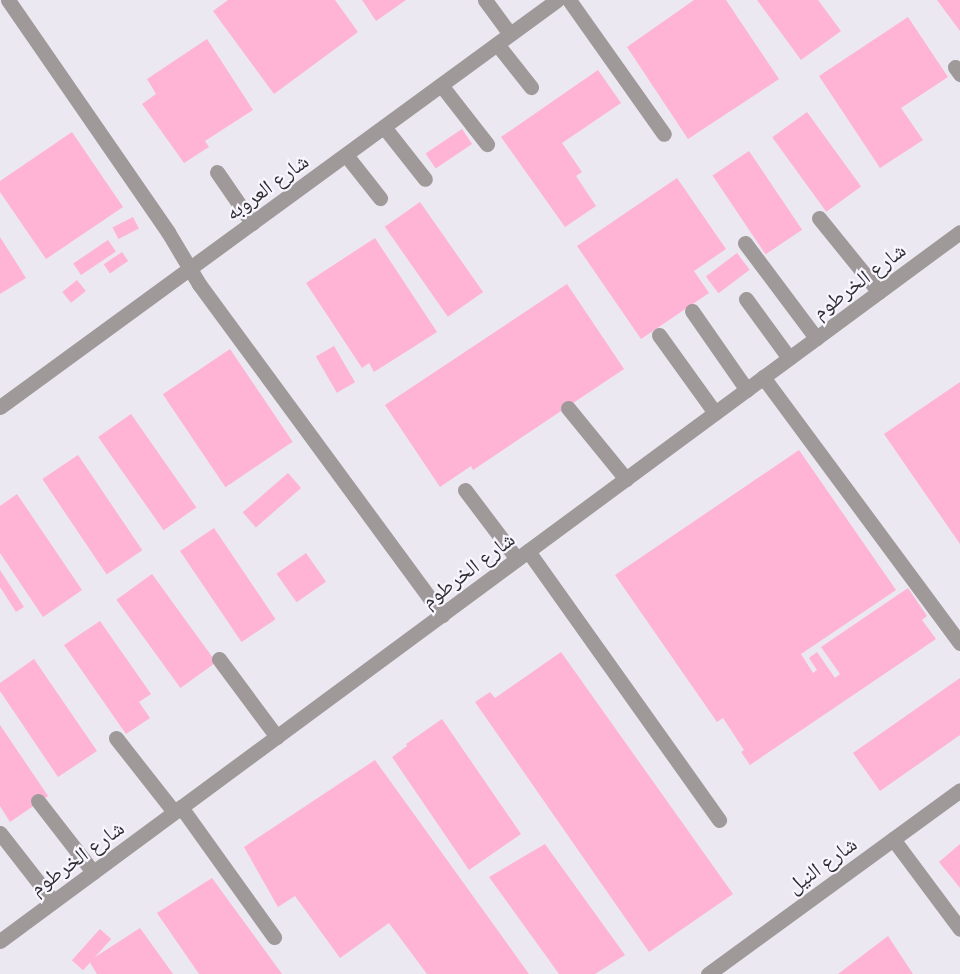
<!DOCTYPE html>
<html>
<head>
<meta charset="utf-8">
<style>
  body { margin:0 }
  #map { position:relative; width:960px; height:974px; overflow:hidden; background:#ebe8f1; font-family:"Zilla Slab","Noto Naskh Arabic",serif }
  div>[style] { position:absolute }
  [style*='--x'] { left:calc(var(--x)*1px); top:calc(var(--y)*1px); width:calc(var(--w)*1px); rotate:calc(var(--a)*1deg) }
  .building>* { inset:0; background:#ffb3d5; transform-origin:0 0 }
  .minor>* { height:15px; margin:-7.5px; padding:0 7.5px; transform-origin:7.5px; border-radius:7.5px; background:#9f9a99 }
  span { translate:-50% -50%; white-space:nowrap; text-align:center; line-height:1.15; -webkit-text-stroke:4.5px #f8f5ff; paint-order:stroke }
  .street-label { font-size:21px; color:#2e2d30 }
</style>
</head>
<body>
<div id="map">
  <div class="building">
    <i style="clip-path:polygon(228px 0,335px 0,358px 32px,274px 94px,213px 11px)"></i>
    <i style="clip-path:polygon(362px 0,406px 0,376px 21px)"></i>
    <i style="clip-path:polygon(694px 0,726px 0,779px 79px,688px 139px,627px 47px)"></i>
    <i style="clip-path:polygon(757px 0,818px 0,841px 31px,801px 60px)"></i>
    <i style="clip-path:polygon(937px 0,960px 0,960px 31px)"></i>
    <i style="clip-path:polygon(908px 17px,948px 77px,901px 108px,923px 140px,880px 168px,819px 76px)"></i>
    <i style="clip-path:polygon(207px 39px,253px 110px,205px 141px,209px 147px,184px 163px,142px 104px,156px 94px,147px 79px)"></i>
    <i style="clip-path:polygon(598px 70px,621px 103px,562px 143px,582px 172px,576px 176px,596px 206px,565px 227px,501px 137px)"></i>
    <i style="left:807px;top:112px;width:92px;height:43px;rotate:54deg"></i>
    <i style="left:462px;top:129px;width:18px;height:44px;rotate:56deg"></i>
    <i style="clip-path:polygon(72px 132px,123px 207px,46px 259px,0 192px,0 181px)"></i>
    <i style="left:749px;top:151px;width:95px;height:44px;rotate:56deg"></i>
    <i style="clip-path:polygon(677px 178px,726px 249px,694px 271px,709px 293px,641px 339px,577px 246px)"></i>
    <i style="left:420px;top:202px;width:110px;height:43px;rotate:55deg"></i>
    <i style="left:133px;top:217px;width:13px;height:23px;rotate:63deg"></i>
    <i style="clip-path:polygon(0 237px,26px 278px,0 294px)"></i>
    <i style="clip-path:polygon(375px 238px,437px 332px,374px 372px,369px 363px,362px 368px,306px 283px)"></i>
    <i style="left:108px;top:240px;width:14px;height:42px;rotate:56deg"></i>
    <i style="left:122px;top:252px;width:11px;height:22px;rotate:56deg"></i>
    <i style="left:737px;top:253px;width:21px;height:39px;rotate:53deg"></i>
    <i style="left:77px;top:280px;width:14px;height:19px;rotate:51deg"></i>
    <i style="clip-path:polygon(567px 284px,624px 369px,473px 470px,471px 466px,440px 487px,385px 405px)"></i>
    <i style="left:334px;top:346px;width:42px;height:21px;rotate:60deg"></i>
    <i style="left:230px;top:349px;width:112px;height:81px;rotate:56deg"></i>
    <i style="clip-path:polygon(960px 382px,960px 544px,884px 434px)"></i>
    <i style="left:131px;top:414px;width:114px;height:40px;rotate:55deg"></i>
    <i style="clip-path:polygon(799px 450px,896px 590px,801px 654px,813px 673px,817px 670px,809px 658px,817px 652px,835px 678px,840px 674px,821px 647px,908px 588px,927px 616px,922px 620px,936px 639px,750px 765px,741px 752px,744px 750px,723px 718px,717px 722px,615px 575px)"></i>
    <i style="left:78px;top:455px;width:115px;height:43px;rotate:56deg"></i>
    <i style="left:288px;top:473px;width:20px;height:60px;rotate:49deg"></i>
    <i style="clip-path:polygon(17px 494px,82px 590px,43px 617px,0 553px,0 506px)"></i>
    <i style="left:214px;top:528px;width:110px;height:41px;rotate:56deg"></i>
    <i style="left:306px;top:553px;width:35px;height:36px;rotate:55deg"></i>
    <i style="clip-path:polygon(0 570px,24px 607px,16px 612px,0 587px)"></i>
    <i style="left:152px;top:574px;width:109px;height:44px;rotate:54deg"></i>
    <i style="clip-path:polygon(100px 621px,151px 694px,139px 702px,150px 718px,126px 734px,64px 645px)"></i>
    <i style="clip-path:polygon(561px 652px,733px 894px,649px 952px,475px 702px,490px 692px,495px 698px)"></i>
    <i style="clip-path:polygon(34px 659px,97px 751px,58px 777px,0 691px,0 683px)"></i>
    <i style="clip-path:polygon(960px 678px,960px 735px,880px 791px,853px 753px)"></i>
    <i style="clip-path:polygon(442px 719px,521px 834px,469px 870px,392px 757px,407px 746px,406px 744px)"></i>
    <i style="clip-path:polygon(0 725px,48px 796px,10px 822px,0 806px)"></i>
    <i style="clip-path:polygon(375px 760px,529px 974px,427px 974px,389px 923px,340px 958px,295px 896px,278px 907px,244px 847px)"></i>
    <i style="clip-path:polygon(545px 844px,625px 955px,595px 974px,559px 974px,489px 877px)"></i>
    <i style="clip-path:polygon(960px 844px,960px 888px,939px 862px)"></i>
    <i style="clip-path:polygon(212px 878px,282px 974px,199px 974px,157px 913px)"></i>
    <i style="clip-path:polygon(140px 928px,173px 974px,97px 974px,89px 961px)"></i>
    <i style="left:100px;top:929px;width:15px;height:42px;rotate:42deg"></i>
    <i style="clip-path:polygon(888px 936px,913px 974px,838px 974px)"></i>
  </div>
  <div class="minor">
    <i style="--x:8;--y:0;--w:282;--a:55.4"></i>
    <i style="--x:168;--y:232;--w:61;--a:59.2"></i>
    <i style="--x:199;--y:284;--w:411;--a:53.7"></i>
    <i style="--x:485;--y:0;--w:42;--a:53.7"></i>
    <i style="--x:569;--y:0;--w:164;--a:54.7"></i>
    <i style="--x:497;--y:44;--w:55;--a:51.7"></i>
    <i style="--x:955;--y:67;--w:9;--a:54"></i>
    <i style="--x:441;--y:85;--w:75;--a:52.1"></i>
    <i style="--x:384;--y:127;--w:66;--a:51.7"></i>
    <i style="--x:346;--y:155;--w:55;--a:51.7"></i>
    <i style="--x:217;--y:172;--w:62;--a:55.5"></i>
    <i style="--x:819;--y:218;--w:95;--a:51"></i>
    <i style="--x:745;--y:243;--w:119;--a:53.2"></i>
    <i style="--x:746;--y:299;--w:73;--a:53.9"></i>
    <i style="--x:692;--y:311;--w:96;--a:55.2"></i>
    <i style="--x:659;--y:335;--w:96;--a:54.3"></i>
    <i style="--x:763;--y:377;--w:331;--a:53.5"></i>
    <i style="--x:0;--y:407;--w:690;--a:-36.16"></i>
    <i style="--x:568;--y:408;--w:92;--a:50.8"></i>
    <i style="--x:465;--y:490;--w:86;--a:53"></i>
    <i style="--x:528;--y:551;--w:330;--a:54.6"></i>
    <i style="--x:219;--y:659;--w:97;--a:53.4"></i>
    <i style="--x:116;--y:738;--w:94;--a:51.9"></i>
    <i style="--x:38;--y:801;--w:90;--a:52.2"></i>
    <i style="--x:181;--y:807;--w:160;--a:54.4"></i>
    <i style="--x:0;--y:833;--w:86;--a:52.1"></i>
    <i style="--x:893;--y:839;--w:112;--a:53.3"></i>
    <i style="--x:0;--y:941;--w:1193;--a:-36.45"></i>
    <i style="--x:708;--y:974;--w:312;--a:-36.1"></i>
  </div>
  <div class="street-label">
    <span style="left:267px;top:187px;rotate:-36deg">شارع العروبه</span>
    <span style="left:859px;top:281px;rotate:-37deg">شارع الخرطوم</span>
    <span style="left:468px;top:570px;rotate:-37deg">شارع الخرطوم</span>
    <span style="left:77px;top:858px;rotate:-36deg">شارع الخرطوم</span>
    <span style="left:822px;top:865px;rotate:-36deg">شارع النيل</span>
  </div>
</div>
</body>
</html>
